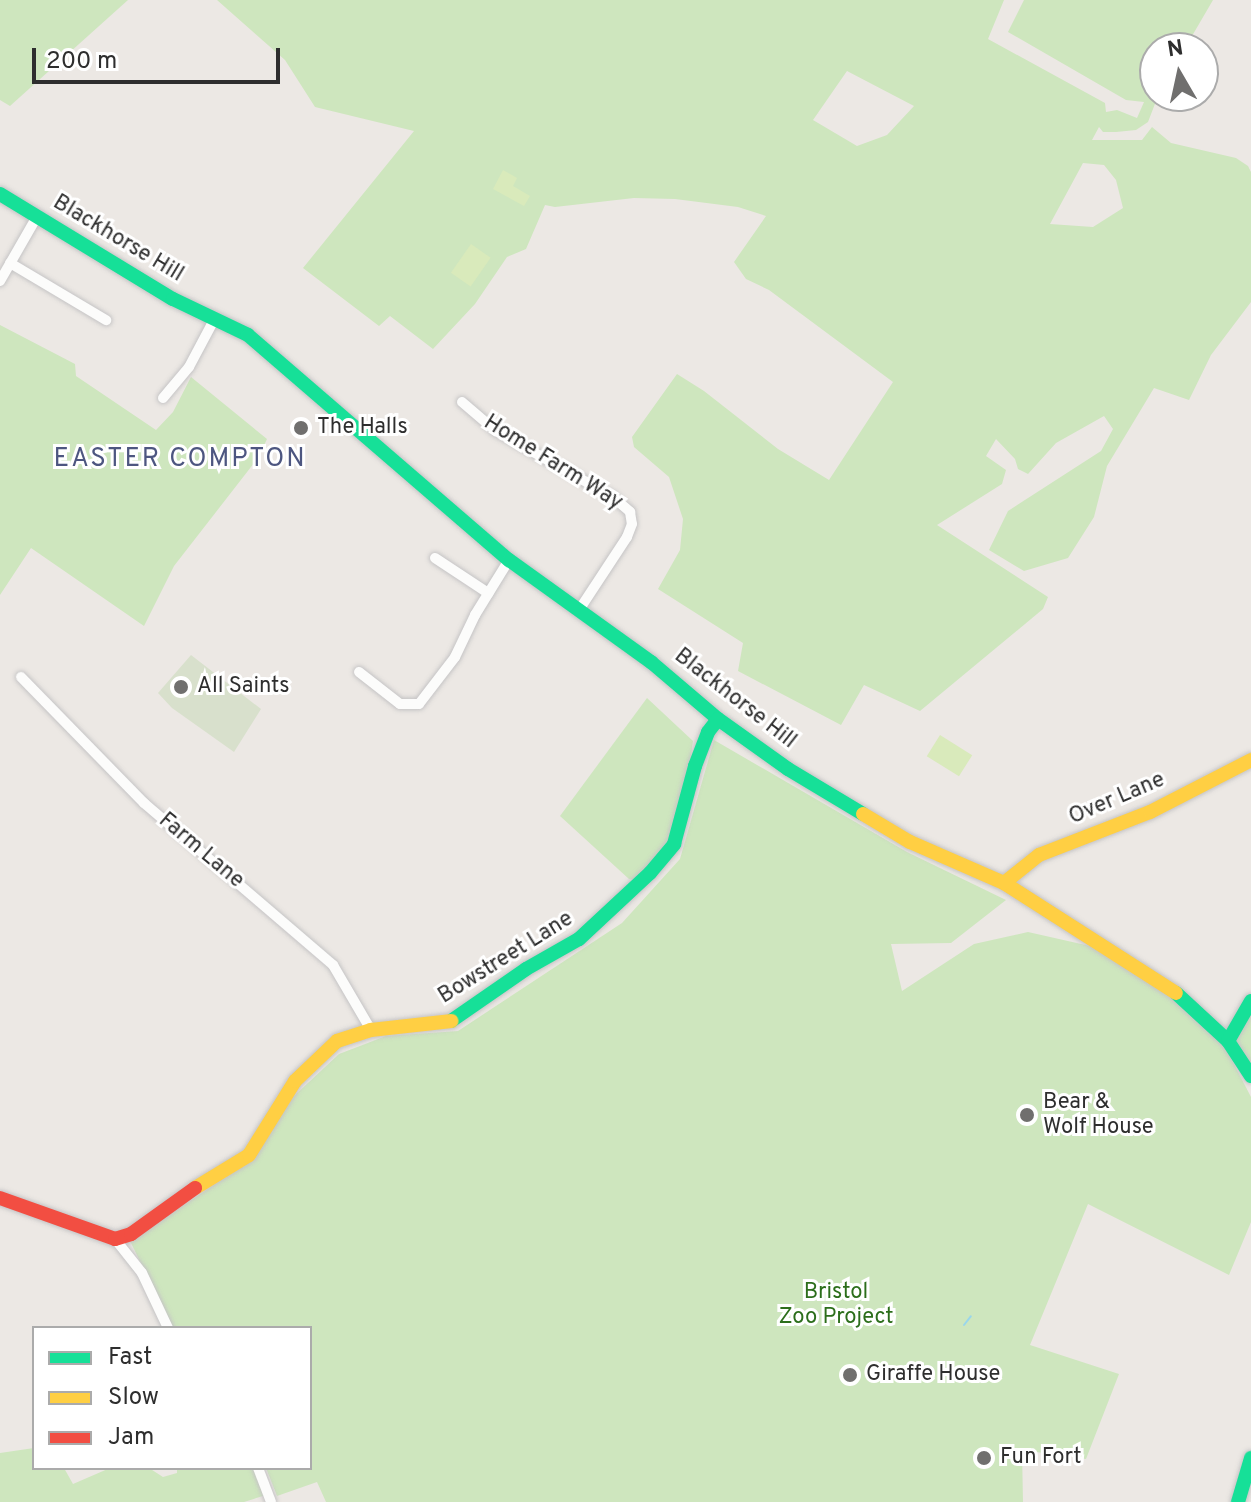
<!DOCTYPE html>
<html>
<head>
<meta charset="utf-8">
<style>
  body { margin:0 }
  #map { position:relative; width:1251px; height:1502px; overflow:hidden; background:#ece8e4; font-family:Overpass,sans-serif }
  div>[style] { position:absolute }
  [style*='--x'] { left:calc(var(--x)*1px); top:calc(var(--y)*1px); width:calc(var(--w)*1px); rotate:calc(var(--a)*1deg) }
  .green>* { inset:0; background:#cee6be }
  .cemetery>* { inset:0; background:#d8e0cc }
  .pitch>* { inset:0; background:#d9eabb; transform-origin:0 0 }
  .stream>* { height:2px; margin:-1px; padding:0 1px; transform-origin:1px; border-radius:1px; background:#99d6ec }
  .roads { filter:drop-shadow(0 0 2px #c5c4c5) drop-shadow(0 0 2px #c5c4c5) }
  .street>* { height:10px; margin:-5px; padding:0 5px; transform-origin:5px; border-radius:5px; background:#fcfcfb }
  .fast>* { height:14px; margin:-7px; padding:0 7px; transform-origin:7px; border-radius:7px; background:#16e098 }
  .slow>* { height:14px; margin:-7px; padding:0 7px; transform-origin:7px; border-radius:7px; background:#ffcf43 }
  .jam>* { height:14px; margin:-7px; padding:0 7px; transform-origin:7px; border-radius:7px; background:#f24e42 }
  .dots>* { width:22px; height:22px; translate:-50% -50%; box-sizing:border-box; border:4px solid #fff; border-radius:50% }
  span { translate:-50% -50%; white-space:nowrap; text-align:center; line-height:1.15; -webkit-text-stroke:6px #fff; paint-order:stroke }
  .street-label { font-size:22px; color:#2e2e2e }
  .poi-label { font-size:22px; color:#2e2e2e }
  .left { translate:0 -50%; text-align:left }
  .park-label { font-size:22px; color:#2c6e1b }
  .quarter-label { font-size:26px; color:#4d5680; letter-spacing:2px }
  .legend { position:absolute; left:32px; top:1326px; width:280px; height:144px; box-sizing:border-box; background:#fff; border:2px solid #ababab; margin:0; padding:10px 14px; list-style:none; font-size:24px; color:#2e2e2e }
  .legend li { display:flex; align-items:center; gap:16px; height:40px }
  .legend b { width:40px; border:2px solid #ababab }
  .north { position:absolute; left:1139px; top:32px; width:80px; height:80px; box-sizing:border-box; background:#fff; border:2px solid #ababab; border-radius:50%; rotate:351deg; font-size:22px; font-weight:700; line-height:32px; text-align:center; color:#2e2e2e }
  .north::after { content:''; display:block; margin:auto; width:28px; height:36px; background:#706f6e; clip-path:polygon(50% 0,100% 100%,50% 72%,0 100%) }
  .scale { position:absolute; left:32px; top:48px; width:248px; height:36px; box-sizing:border-box; border:4px solid #2e2e2e; border-top:0; padding-left:10px; font-size:24px; line-height:28px; white-space:nowrap; color:#2e2e2e; -webkit-text-stroke:6px #fff; paint-order:stroke }
</style>
</head>
<body>
<div id="map">
  <div class="green">
    <i style="clip-path:polygon(0 0,128px 0,10px 106px,0 100px)"></i>
    <i style="clip-path:polygon(evenodd,217px 0,1004px 0,988px 39px,1105px 103px,1106px 112px,1117px 110px,1137px 118px,1144px 102px,1126px 100px,1008px 32px,1024px 0,1213px 0,1185px 48px,1155px 48px,1155px 96px,1158px 96px,1148px 122px,1136px 130px,1116px 132px,1103px 132px,1099px 127px,1092px 140px,1142px 140px,1152px 127px,1171px 143px,1236px 158px,1248px 166px,1251px 172px,1251px 302px,1211px 355px,1189px 400px,1154px 388px,1107px 466px,1094px 517px,1068px 558px,1024px 571px,989px 550px,1008px 511px,1101px 451px,1113px 429px,1104px 416px,1056px 443px,1028px 474px,1018px 469px,1015px 459px,996px 439px,986px 456px,1006px 470px,1002px 484px,937px 525px,1048px 597px,1043px 609px,920px 711px,864px 685px,841px 725px,738px 671px,743px 643px,658px 589px,680px 550px,683px 519px,669px 477px,634px 447px,632px 437px,677px 374px,704px 391px,778px 449px,829px 480px,893px 382px,769px 290px,746px 279px,734px 262px,766px 216px,738px 207px,675px 199px,634px 198px,555px 207px,545px 205px,526px 249px,507px 257px,475px 304px,433px 349px,390px 316px,379px 326px,303px 268px,414px 131px,315px 107px,285px 60px,217px 0,847px 71px,914px 106px,887px 135px,857px 146px,813px 120px,847px 71px,217px 0,1083px 163px,1104px 165px,1116px 180px,1123px 208px,1093px 227px,1050px 224px,1083px 163px)"></i>
    <i style="clip-path:polygon(0 325px,75px 364px,76px 376px,156px 430px,173px 412px,191px 377px,267px 439px,258px 458px,174px 566px,144px 626px,31px 548px,0 595px)"></i>
    <i style="clip-path:polygon(647px 698px,693px 741px,687px 784px,670px 843px,640px 879px,629px 879px,560px 816px)"></i>
    <i style="clip-path:polygon(714px 740px,907px 852px,1006px 900px,951px 943px,891px 944px,902px 991px,974px 944px,1028px 932px,1090px 946px,1180px 1003px,1224px 1045px,1251px 1097px,1251px 1222px,1229px 1275px,1088px 1204px,1030px 1345px,1119px 1374px,1086px 1459px,1022px 1450px,1023px 1502px,326px 1502px,317px 1482px,277px 1496px,266px 1468px,310px 1468px,310px 1328px,173px 1328px,130px 1241px,247px 1163px,294px 1096px,339px 1054px,386px 1036px,458px 1031px,622px 923px,680px 859px)"></i>
    <i style="clip-path:polygon(1251px 1013px,1251px 1068px,1236px 1040px)"></i>
    <i style="clip-path:polygon(34px 1448px,34px 1468px,64px 1468px,73px 1484px,110px 1468px,149px 1468px,163px 1477px,177px 1473px,177px 1468px,254px 1468px,266px 1495px,244px 1502px,0 1502px,0 1453px)"></i>
  </div>
  <div class="cemetery">
    <i style="clip-path:polygon(191px 655px,261px 709px,234px 752px,172px 708px,158px 693px)"></i>
  </div>
  <div class="pitch">
    <i style="clip-path:polygon(503px 170px,517px 178px,513px 186px,530px 196px,524px 206px,493px 189px)"></i>
    <i style="left:471px;top:244px;width:24px;height:35px;rotate:35deg"></i>
    <i style="left:940px;top:735px;width:38px;height:25px;rotate:32deg"></i>
  </div>
  <div class="stream">
    <i style="--x:964;--y:1325;--w:11;--a:-52"></i>
  </div>
  <div class="roads">
    <div class="street">
      <i style="--x:10;--y:263;--w:112;--a:30.7"></i>
      <i style="--x:0;--y:281;--w:76;--a:-60.1"></i>
      <i style="--x:163;--y:398;--w:40;--a:-50"></i>
      <i style="--x:189;--y:367;--w:55;--a:-62"></i>
      <i style="--x:462;--y:402;--w:45;--a:40.5"></i>
      <i style="--x:496;--y:431;--w:134;--a:29.4"></i>
      <i style="--x:613;--y:497;--w:23;--a:41"></i>
      <i style="--x:630;--y:512;--w:12;--a:81"></i>
      <i style="--x:632;--y:524;--w:14;--a:111"></i>
      <i style="--x:627;--y:537;--w:87;--a:123.3"></i>
      <i style="--x:435;--y:558;--w:64;--a:33.4"></i>
      <i style="--x:359;--y:672;--w:52;--a:38"></i>
      <i style="--x:400;--y:704;--w:19;--a:0"></i>
      <i style="--x:419;--y:704;--w:59;--a:-52.5"></i>
      <i style="--x:455;--y:657;--w:47;--a:-64.5"></i>
      <i style="--x:475;--y:615;--w:65;--a:-58.3"></i>
      <i style="--x:21;--y:677;--w:176;--a:45.7"></i>
      <i style="--x:144;--y:803;--w:249;--a:40.6"></i>
      <i style="--x:333;--y:965;--w:75;--a:59.7"></i>
      <i style="--x:115;--y:1239;--w:43;--a:51.5"></i>
      <i style="--x:142;--y:1273;--w:61;--a:64.7"></i>
      <i style="--x:258;--y:1468;--w:36;--a:69"></i>
    </div>
    <div class="fast">
      <i style="--x:0;--y:194;--w:202;--a:31.3"></i>
      <i style="--x:173;--y:299;--w:83;--a:25.6"></i>
      <i style="--x:248;--y:335;--w:345;--a:40.8"></i>
      <i style="--x:509;--y:560;--w:175;--a:35.7"></i>
      <i style="--x:651;--y:662;--w:88;--a:40.4"></i>
      <i style="--x:718;--y:719;--w:86;--a:35.5"></i>
      <i style="--x:788;--y:769;--w:87;--a:31"></i>
      <i style="--x:1176;--y:993;--w:71;--a:42.7"></i>
      <i style="--x:1228;--y:1041;--w:42;--a:56.7"></i>
      <i style="--x:451;--y:1021;--w:91;--a:-34.7"></i>
      <i style="--x:526;--y:969;--w:61;--a:-29.5"></i>
      <i style="--x:579;--y:939;--w:97;--a:-42.9"></i>
      <i style="--x:650;--y:873;--w:38;--a:-50"></i>
      <i style="--x:674;--y:844;--w:81;--a:-74.9"></i>
      <i style="--x:695;--y:766;--w:36;--a:-69"></i>
      <i style="--x:708;--y:732;--w:16;--a:-52"></i>
      <i style="--x:1228;--y:1041;--w:46;--a:-60.1"></i>
      <i style="--x:1238;--y:1502;--w:46;--a:-73.5"></i>
    </div>
    <div class="slow">
      <i style="--x:863;--y:814;--w:55;--a:30.8"></i>
      <i style="--x:910;--y:842;--w:103;--a:23.6"></i>
      <i style="--x:1004;--y:883;--w:204;--a:32.6"></i>
      <i style="--x:1004;--y:883;--w:45;--a:-38.7"></i>
      <i style="--x:1039;--y:855;--w:119;--a:-21.2"></i>
      <i style="--x:1150;--y:812;--w:114;--a:-27.2"></i>
      <i style="--x:195;--y:1188;--w:63;--a:-31.4"></i>
      <i style="--x:249;--y:1155;--w:87;--a:-58.1"></i>
      <i style="--x:295;--y:1081;--w:58;--a:-43.6"></i>
      <i style="--x:337;--y:1041;--w:36;--a:-18"></i>
      <i style="--x:371;--y:1030;--w:81;--a:-6.4"></i>
    </div>
    <div class="jam">
      <i style="--x:0;--y:1198;--w:122;--a:19.6"></i>
      <i style="--x:115;--y:1239;--w:17;--a:-17"></i>
      <i style="--x:131;--y:1234;--w:79;--a:-35.7"></i>
    </div>
  </div>
  <div class="dots">
    <i style="left:301px;top:428px;background:#706f6e"></i>
    <i style="left:181px;top:687px;background:#706f6e"></i>
    <i style="left:1027px;top:1115px;background:#706f6e"></i>
    <i style="left:850px;top:1375px;background:#706f6e"></i>
    <i style="left:984px;top:1458px;background:#706f6e"></i>
  </div>
  <div class="street-label">
    <span style="left:118px;top:239px;rotate:31deg">Blackhorse Hill</span>
    <span style="left:553px;top:463px;rotate:32deg">Home Farm Way</span>
    <span style="left:735px;top:699px;rotate:38deg">Blackhorse Hill</span>
    <span style="left:1117px;top:799px;rotate:-23deg">Over Lane</span>
    <span style="left:201px;top:851px;rotate:40deg">Farm Lane</span>
    <span style="left:506px;top:958px;rotate:-32deg">Bowstreet Lane</span>
  </div>
  <div class="poi-label">
    <span class="left" style="left:317px;top:428px">The Halls</span>
    <span class="left" style="left:197px;top:687px">All Saints</span>
    <span class="left" style="left:1043px;top:1115px">Bear &amp;<br>Wolf House</span>
    <span class="left" style="left:866px;top:1375px">Giraffe House</span>
    <span class="left" style="left:1000px;top:1458px">Fun Fort</span>
  </div>
  <div class="park-label">
    <span style="left:836px;top:1305px">Bristol<br>Zoo Project</span>
  </div>
  <div class="quarter-label">
    <span style="left:180px;top:460px">EASTER COMPTON</span>
  </div>
  <ul class="legend">
  <li><b style="height:10px;background:#16e098"></b>Fast</li>
  <li><b style="height:10px;background:#ffcf43"></b>Slow</li>
  <li><b style="height:10px;background:#f24e42"></b>Jam</li>
  </ul>
  <div class="north">N</div>
  <div class="scale">200 m</div>
</div>
</body>
</html>
